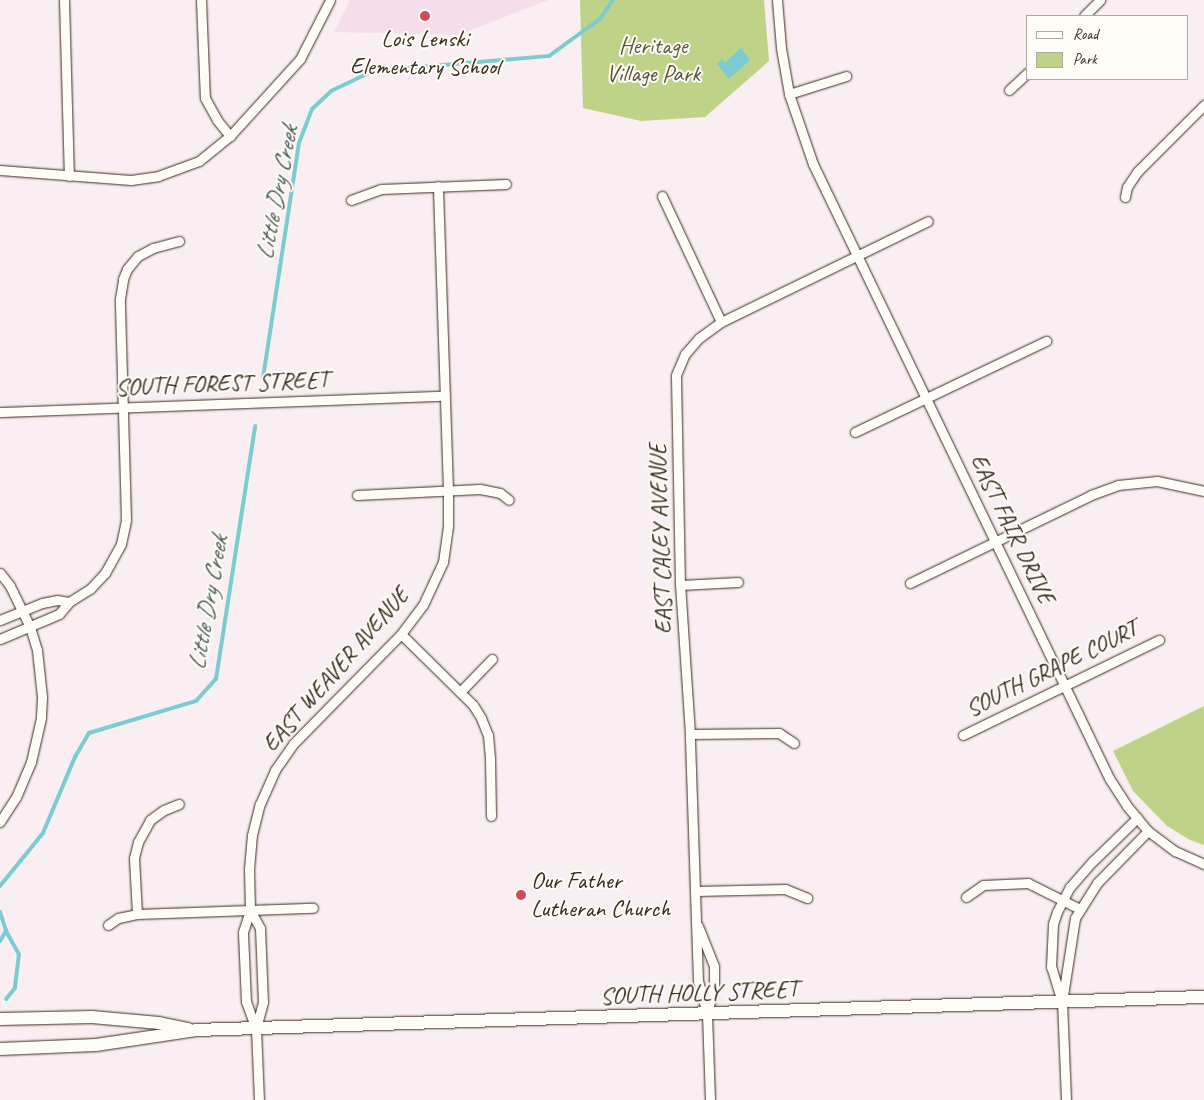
<!DOCTYPE html>
<html>
<head>
<meta charset="utf-8">
<style>
  body { margin:0 }
  #map { position:relative; width:1204px; height:1100px; overflow:hidden; background:#f9eef1; font-family:Caveat,sans-serif }
  div>[style] { position:absolute }
  [style*='--x'] { left:calc(var(--x)*1px); top:calc(var(--y)*1px); width:calc(var(--w)*1px); rotate:calc(var(--a)*1deg) }
  .built>* { inset:0; background:#f5dee9 }
  .green>* { inset:0; background:#bed388 }
  .water>* { inset:0; background:#7bccd0 }
  .stream>* { height:4px; margin:-2px; padding:0 2px; transform-origin:2px; border-radius:2px; background:#7bccd0 }
  .roads { filter:drop-shadow(0 0 1px #3b2a1e) drop-shadow(0 0 1px #3b2a1e) }
  .minor>* { height:9px; margin:-4.5px; padding:0 4.5px; transform-origin:4.5px; border-radius:4.5px; background:#fdfcf7 }
  .secondary>* { height:12px; margin:-6px; padding:0 6px; transform-origin:6px; border-radius:6px; background:#fdfcf7 }
  .dots>* { width:14px; height:14px; translate:-50% -50%; box-sizing:border-box; border:2px solid #fdfcf7; border-radius:50% }
  span { translate:-50% -50%; white-space:nowrap; text-align:center; line-height:1.15; -webkit-text-stroke:4px #fdfcf7; paint-order:stroke }
  .poi-label { font-size:24px; color:#3b2a1e }
  .left { translate:0 -50%; text-align:left }
  .park-label { font-size:24px; color:#5c5438 }
  .street-label { font-size:24px; color:#3b2a1e }
  .water-label { font-size:25px; color:#4e5b53; font-style:italic }
  .legend { position:absolute; left:1026px; top:15px; width:162px; height:65px; box-sizing:border-box; background:#fdfcf7; border:1px solid #afa8a0; margin:0; padding:6px 9px; list-style:none; font-size:15px; color:#3b2a1e }
  .legend li { display:flex; align-items:center; gap:10px; height:25px }
  .legend b { width:25px; border:1px solid #afa8a0 }
</style>
</head>
<body>
<div id="map">
  <div class="built">
    <i style="clip-path:polygon(350px 0,548px 0,459px 35px,334px 32px)"></i>
  </div>
  <div class="green">
    <i style="clip-path:polygon(580px 0,764px 0,769px 61px,705px 117px,641px 121px,583px 108px)"></i>
    <i style="clip-path:polygon(1204px 706px,1204px 845px,1190px 840px,1167px 826px,1133px 791px,1113px 751px)"></i>
  </div>
  <div class="water">
    <i style="clip-path:polygon(741px 48px,750px 60px,729px 79px,717px 64px,722px 59px,725px 63px)"></i>
  </div>
  <div class="stream">
    <i style="--x:263;--y:378;--w:238;--a:-81.3"></i>
    <i style="--x:299;--y:143;--w:36;--a:-69"></i>
    <i style="--x:312;--y:109;--w:26;--a:-43"></i>
    <i style="--x:331;--y:91;--w:47;--a:-25.5"></i>
    <i style="--x:373;--y:71;--w:177;--a:-4.9"></i>
    <i style="--x:549;--y:56;--w:63;--a:-36"></i>
    <i style="--x:600;--y:19;--w:23;--a:-56"></i>
    <i style="--x:0;--y:886;--w:68;--a:-50.9"></i>
    <i style="--x:43;--y:833;--w:82;--a:-67.2"></i>
    <i style="--x:75;--y:757;--w:28;--a:-60"></i>
    <i style="--x:89;--y:733;--w:112;--a:-16.7"></i>
    <i style="--x:196;--y:701;--w:30;--a:-48"></i>
    <i style="--x:216;--y:679;--w:256;--a:-81.2"></i>
    <i style="--x:0;--y:912;--w:20;--a:72"></i>
    <i style="--x:6;--y:931;--w:26;--a:61"></i>
    <i style="--x:19;--y:954;--w:34;--a:97"></i>
    <i style="--x:15;--y:988;--w:14;--a:129"></i>
    <i style="--x:0;--y:941;--w:12;--a:-59"></i>
  </div>
  <div class="roads">
    <div class="minor">
      <i style="--x:64;--y:0;--w:176;--a:88.4"></i>
      <i style="--x:201;--y:0;--w:98;--a:87.7"></i>
      <i style="--x:205;--y:98;--w:25;--a:61"></i>
      <i style="--x:217;--y:120;--w:21;--a:51"></i>
      <i style="--x:777;--y:0;--w:48;--a:85.2"></i>
      <i style="--x:781;--y:48;--w:47;--a:80.1"></i>
      <i style="--x:789;--y:94;--w:74;--a:71.1"></i>
      <i style="--x:813;--y:164;--w:682;--a:64.26"></i>
      <i style="--x:1109;--y:778;--w:33;--a:57"></i>
      <i style="--x:1127;--y:806;--w:33;--a:50"></i>
      <i style="--x:1148;--y:831;--w:34;--a:37"></i>
      <i style="--x:1175;--y:851;--w:32;--a:24"></i>
      <i style="--x:1084;--y:16;--w:23;--a:-45"></i>
      <i style="--x:1009;--y:90;--w:26;--a:-43"></i>
      <i style="--x:789;--y:94;--w:60;--a:-17.5"></i>
      <i style="--x:0;--y:170;--w:131;--a:4.4"></i>
      <i style="--x:131;--y:180;--w:27;--a:-8"></i>
      <i style="--x:158;--y:176;--w:44;--a:-20.1"></i>
      <i style="--x:199;--y:161;--w:40;--a:-39"></i>
      <i style="--x:230;--y:136;--w:104;--a:-47.7"></i>
      <i style="--x:300;--y:59;--w:66;--a:-63"></i>
      <i style="--x:662;--y:196;--w:139;--a:64.9"></i>
      <i style="--x:1125;--y:197;--w:10;--a:-79"></i>
      <i style="--x:1127;--y:187;--w:18;--a:-56"></i>
      <i style="--x:1137;--y:172;--w:95;--a:-45"></i>
      <i style="--x:351;--y:200;--w:32;--a:-20"></i>
      <i style="--x:381;--y:189;--w:125;--a:-2.3"></i>
      <i style="--x:0;--y:412;--w:445;--a:-2.1"></i>
      <i style="--x:855;--y:432;--w:212;--a:-25.5"></i>
      <i style="--x:357;--y:495;--w:123;--a:-2.8"></i>
      <i style="--x:480;--y:489;--w:20;--a:11"></i>
      <i style="--x:500;--y:493;--w:11;--a:38"></i>
      <i style="--x:0;--y:573;--w:16;--a:52"></i>
      <i style="--x:10;--y:586;--w:46;--a:64"></i>
      <i style="--x:30;--y:627;--w:24;--a:73"></i>
      <i style="--x:37;--y:650;--w:47;--a:83.9"></i>
      <i style="--x:42;--y:697;--w:21;--a:93"></i>
      <i style="--x:41;--y:718;--w:45;--a:102.8"></i>
      <i style="--x:31;--y:762;--w:38;--a:113"></i>
      <i style="--x:16;--y:797;--w:30;--a:123"></i>
      <i style="--x:910;--y:583;--w:201;--a:-25.9"></i>
      <i style="--x:1091;--y:495;--w:29;--a:-20"></i>
      <i style="--x:1118;--y:485;--w:39;--a:-6"></i>
      <i style="--x:1157;--y:481;--w:48;--a:12"></i>
      <i style="--x:680;--y:585;--w:58;--a:-3"></i>
      <i style="--x:0;--y:620;--w:45;--a:-22"></i>
      <i style="--x:42;--y:603;--w:15;--a:-11"></i>
      <i style="--x:57;--y:600;--w:12;--a:9"></i>
      <i style="--x:401;--y:634;--w:101;--a:44.6"></i>
      <i style="--x:473;--y:705;--w:15;--a:58"></i>
      <i style="--x:481;--y:718;--w:18;--a:68"></i>
      <i style="--x:488;--y:735;--w:23;--a:85"></i>
      <i style="--x:490;--y:758;--w:58;--a:89"></i>
      <i style="--x:0;--y:639;--w:64;--a:-23"></i>
      <i style="--x:59;--y:614;--w:16;--a:-50"></i>
      <i style="--x:69;--y:602;--w:25;--a:-32"></i>
      <i style="--x:90;--y:589;--w:22;--a:-47"></i>
      <i style="--x:105;--y:573;--w:33;--a:-61"></i>
      <i style="--x:121;--y:544;--w:25;--a:-78"></i>
      <i style="--x:126;--y:520;--w:221;--a:-91.6"></i>
      <i style="--x:120;--y:299;--w:20;--a:-81"></i>
      <i style="--x:123;--y:279;--w:11;--a:-68"></i>
      <i style="--x:127;--y:269;--w:17;--a:-50"></i>
      <i style="--x:138;--y:256;--w:17;--a:-28"></i>
      <i style="--x:153;--y:248;--w:27;--a:-15"></i>
      <i style="--x:460;--y:692;--w:46;--a:-45.9"></i>
      <i style="--x:690;--y:734;--w:89;--a:-0.6"></i>
      <i style="--x:779;--y:733;--w:18;--a:34"></i>
      <i style="--x:963;--y:735;--w:218;--a:-25.9"></i>
      <i style="--x:696;--y:891;--w:89;--a:-1.3"></i>
      <i style="--x:785;--y:889;--w:24;--a:22"></i>
      <i style="--x:966;--y:897;--w:21;--a:-35"></i>
      <i style="--x:983;--y:885;--w:45;--a:-2.5"></i>
      <i style="--x:1028;--y:883;--w:58;--a:26.6"></i>
      <i style="--x:250;--y:910;--w:21;--a:61"></i>
      <i style="--x:260;--y:928;--w:74;--a:87.7"></i>
      <i style="--x:263;--y:1002;--w:28;--a:105"></i>
      <i style="--x:256;--y:1029;--w:71;--a:87.6"></i>
      <i style="--x:137;--y:914;--w:56;--a:-93.1"></i>
      <i style="--x:134;--y:858;--w:16;--a:-76"></i>
      <i style="--x:138;--y:842;--w:25;--a:-61"></i>
      <i style="--x:150;--y:820;--w:17;--a:-36"></i>
      <i style="--x:164;--y:810;--w:16;--a:-22"></i>
      <i style="--x:108;--y:925;--w:12;--a:-35"></i>
      <i style="--x:118;--y:918;--w:19;--a:-12"></i>
      <i style="--x:137;--y:914;--w:176;--a:-2"></i>
      <i style="--x:698;--y:926;--w:43;--a:68.2"></i>
      <i style="--x:714;--y:966;--w:21;--a:90"></i>
      <i style="--x:714;--y:987;--w:28;--a:105"></i>
      <i style="--x:1062;--y:1002;--w:85;--a:-81.2"></i>
      <i style="--x:1075;--y:918;--w:41;--a:-57.8"></i>
      <i style="--x:1097;--y:883;--w:73;--a:-45.6"></i>
      <i style="--x:256;--y:1029;--w:29;--a:-110"></i>
      <i style="--x:246;--y:1002;--w:70;--a:-92.5"></i>
      <i style="--x:243;--y:932;--w:23;--a:-72"></i>
      <i style="--x:250;--y:910;--w:41;--a:-91.4"></i>
      <i style="--x:249;--y:869;--w:34;--a:-85"></i>
      <i style="--x:252;--y:835;--w:32;--a:-76"></i>
      <i style="--x:260;--y:804;--w:37;--a:-66"></i>
      <i style="--x:275;--y:770;--w:32;--a:-55"></i>
      <i style="--x:293;--y:744;--w:154;--a:-45.5"></i>
      <i style="--x:401;--y:634;--w:36;--a:-53"></i>
      <i style="--x:423;--y:605;--w:47;--a:-65.1"></i>
      <i style="--x:443;--y:562;--w:36;--a:-82"></i>
      <i style="--x:448;--y:526;--w:36;--a:-90"></i>
      <i style="--x:448;--y:490;--w:304;--a:-91.9"></i>
      <i style="--x:710;--y:1100;--w:86;--a:-92"></i>
      <i style="--x:707;--y:1014;--w:34;--a:-105"></i>
      <i style="--x:698;--y:981;--w:247;--a:-91.9"></i>
      <i style="--x:690;--y:734;--w:149;--a:-93.8"></i>
      <i style="--x:680;--y:585;--w:210;--a:-91.1"></i>
      <i style="--x:676;--y:375;--w:23;--a:-67"></i>
      <i style="--x:685;--y:354;--w:21;--a:-49"></i>
      <i style="--x:699;--y:338;--w:27;--a:-36"></i>
      <i style="--x:721;--y:322;--w:230;--a:-26"></i>
      <i style="--x:1066;--y:1100;--w:98;--a:-92.3"></i>
      <i style="--x:1062;--y:1002;--w:37;--a:-107"></i>
      <i style="--x:1051;--y:967;--w:43;--a:-87.3"></i>
      <i style="--x:1053;--y:924;--w:13;--a:-72"></i>
      <i style="--x:1057;--y:912;--w:28;--a:-63"></i>
      <i style="--x:1070;--y:887;--w:35;--a:-49"></i>
      <i style="--x:1093;--y:861;--w:62;--a:-44.3"></i>
    </div>
    <div class="secondary">
      <i style="--x:0;--y:1019;--w:92;--a:-1.2"></i>
      <i style="--x:92;--y:1017;--w:67;--a:5.1"></i>
      <i style="--x:159;--y:1023;--w:30;--a:12"></i>
      <i style="--x:0;--y:1049;--w:96;--a:-2.4"></i>
      <i style="--x:96;--y:1045;--w:101;--a:-8.5"></i>
      <i style="--x:196;--y:1030;--w:1009;--a:-1.88"></i>
    </div>
  </div>
  <div class="dots">
    <i style="left:425px;top:16px;background:#d1495b"></i>
    <i style="left:521px;top:895px;background:#d1495b"></i>
  </div>
  <div class="poi-label">
    <span style="left:425px;top:53px">Lois Lenski<br>Elementary School</span>
    <span class="left" style="left:531px;top:895px">Our Father<br>Lutheran Church</span>
  </div>
  <div class="park-label">
    <span style="left:653px;top:60px">Heritage<br>Village Park</span>
  </div>
  <div class="street-label">
    <span style="left:222px;top:384px;rotate:-2deg">SOUTH FOREST STREET</span>
    <span style="left:1012px;top:529px;rotate:64deg">EAST FAIR DRIVE</span>
    <span style="left:661px;top:539px;rotate:-92deg">EAST CALEY AVENUE</span>
    <span style="left:1052px;top:669px;rotate:-26deg">SOUTH GRAPE COURT</span>
    <span style="left:336px;top:670px;rotate:-49deg">EAST WEAVER AVENUE</span>
    <span style="left:699px;top:993px;rotate:-2deg">SOUTH HOLLY STREET</span>
  </div>
  <div class="water-label">
    <span style="left:277px;top:193px;rotate:-79deg">Little Dry Creek</span>
    <span style="left:208px;top:603px;rotate:-80deg">Little Dry Creek</span>
  </div>
  <ul class="legend">
  <li><b style="height:6px;background:#fdfcf7"></b>Road</li>
  <li><b style="height:14px;background:#bed388"></b>Park</li>
  </ul>
</div>
</body>
</html>
